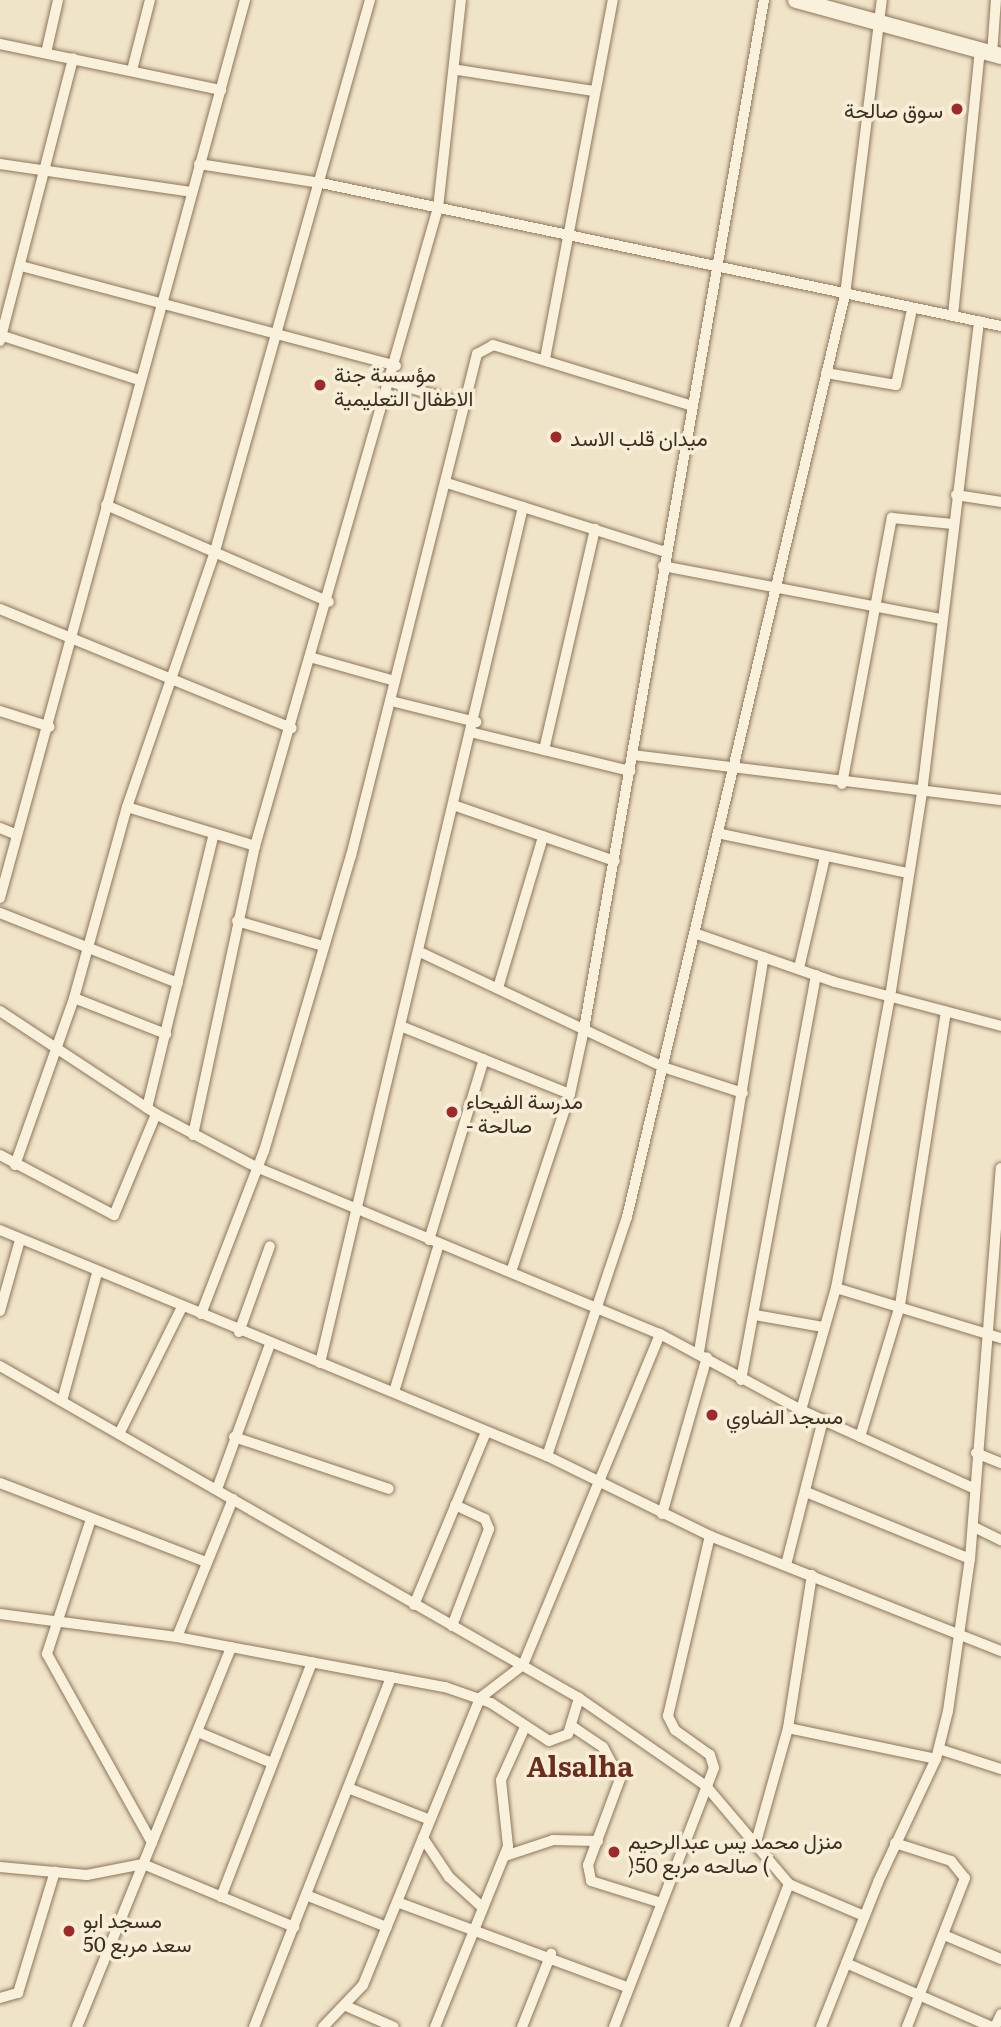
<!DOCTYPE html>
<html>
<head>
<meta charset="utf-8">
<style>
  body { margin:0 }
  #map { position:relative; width:1001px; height:2027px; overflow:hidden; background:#f0e4c8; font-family:Literata,Vazirmatn,serif }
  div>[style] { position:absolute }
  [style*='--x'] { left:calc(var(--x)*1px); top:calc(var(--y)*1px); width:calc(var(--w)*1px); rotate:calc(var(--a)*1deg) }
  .roads { filter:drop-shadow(0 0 2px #8d765c) drop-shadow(0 0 2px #8d765c) }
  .street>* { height:10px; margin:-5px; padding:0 5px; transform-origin:5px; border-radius:5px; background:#faf1dc }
  .secondary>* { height:16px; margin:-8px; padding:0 8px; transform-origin:8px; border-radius:8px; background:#faf1dc }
  .dots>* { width:19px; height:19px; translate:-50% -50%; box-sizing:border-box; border:4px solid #f7eed8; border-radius:50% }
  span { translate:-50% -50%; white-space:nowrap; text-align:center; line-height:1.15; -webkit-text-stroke:7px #f7eed8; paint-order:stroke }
  .poi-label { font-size:21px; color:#3d2e20 }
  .right { translate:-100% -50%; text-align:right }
  .left { translate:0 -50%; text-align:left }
  .district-label { font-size:28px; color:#6b2e1e; font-weight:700 }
</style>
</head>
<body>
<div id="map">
  <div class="roads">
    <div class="street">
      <i style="--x:0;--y:44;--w:226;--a:11.8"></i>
      <i style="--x:46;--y:53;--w:54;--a:-77.2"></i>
      <i style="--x:992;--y:54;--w:54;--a:-85.8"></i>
      <i style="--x:132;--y:70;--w:72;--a:-75.6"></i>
      <i style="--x:458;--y:70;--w:137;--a:8.8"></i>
      <i style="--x:0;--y:164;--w:193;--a:8.3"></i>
      <i style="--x:199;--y:164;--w:123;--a:8.9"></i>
      <i style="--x:321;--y:183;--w:695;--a:11.88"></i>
      <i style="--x:21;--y:266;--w:388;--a:14.9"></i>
      <i style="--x:953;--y:315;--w:265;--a:-84.2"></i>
      <i style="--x:0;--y:335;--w:146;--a:17.9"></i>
      <i style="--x:0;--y:341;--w:292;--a:-75.5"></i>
      <i style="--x:545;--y:359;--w:365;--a:-79.3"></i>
      <i style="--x:826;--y:373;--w:71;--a:9.7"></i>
      <i style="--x:896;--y:385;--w:78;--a:-78.1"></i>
      <i style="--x:391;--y:382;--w:76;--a:16.8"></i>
      <i style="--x:447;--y:483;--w:230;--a:17.5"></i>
      <i style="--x:956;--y:495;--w:46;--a:8.8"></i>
      <i style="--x:106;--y:505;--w:243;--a:23.5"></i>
      <i style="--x:663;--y:566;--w:284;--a:10.8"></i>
      <i style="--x:0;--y:609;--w:315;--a:22.2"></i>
      <i style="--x:313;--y:658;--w:85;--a:15.7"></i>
      <i style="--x:391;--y:701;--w:88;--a:13.9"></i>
      <i style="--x:0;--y:711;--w:52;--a:17.7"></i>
      <i style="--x:474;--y:733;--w:161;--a:13.7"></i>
      <i style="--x:544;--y:750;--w:227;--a:-77"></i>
      <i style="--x:633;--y:755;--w:371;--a:7"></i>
      <i style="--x:842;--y:784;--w:271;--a:-79.4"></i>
      <i style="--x:892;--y:518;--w:61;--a:5.6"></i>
      <i style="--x:456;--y:806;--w:168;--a:19.1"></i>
      <i style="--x:127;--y:807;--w:134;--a:16.9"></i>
      <i style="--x:0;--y:828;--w:18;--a:22"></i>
      <i style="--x:721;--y:834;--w:190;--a:11.8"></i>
      <i style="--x:0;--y:898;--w:931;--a:-74.74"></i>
      <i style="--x:0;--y:913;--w:191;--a:21.5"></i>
      <i style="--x:237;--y:921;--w:90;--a:16.2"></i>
      <i style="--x:697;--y:934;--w:146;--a:19.2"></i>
      <i style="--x:835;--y:982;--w:172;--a:14.8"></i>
      <i style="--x:422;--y:953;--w:267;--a:25.3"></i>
      <i style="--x:663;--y:1067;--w:84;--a:18"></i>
      <i style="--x:799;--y:968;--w:114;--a:-76.8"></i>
      <i style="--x:498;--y:988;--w:158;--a:-73.4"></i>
      <i style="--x:74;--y:998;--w:99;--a:21.4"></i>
      <i style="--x:0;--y:1011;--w:187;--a:33.4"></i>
      <i style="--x:156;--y:1114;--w:113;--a:27.9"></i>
      <i style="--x:256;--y:1167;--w:437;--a:22.5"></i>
      <i style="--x:660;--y:1334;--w:160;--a:28.3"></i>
      <i style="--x:801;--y:1410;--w:191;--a:24.4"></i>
      <i style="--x:403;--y:1027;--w:180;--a:21.9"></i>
      <i style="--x:147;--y:1108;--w:282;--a:-76.3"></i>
      <i style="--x:193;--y:1135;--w:296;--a:-77.9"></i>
      <i style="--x:255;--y:846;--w:664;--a:-74"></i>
      <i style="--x:438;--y:208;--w:209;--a:-83.7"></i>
      <i style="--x:0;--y:1155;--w:129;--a:27.8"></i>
      <i style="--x:114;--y:1215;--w:109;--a:-67.4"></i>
      <i style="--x:15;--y:1165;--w:177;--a:-70.5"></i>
      <i style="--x:74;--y:998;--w:198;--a:-74.5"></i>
      <i style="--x:127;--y:807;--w:271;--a:-71"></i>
      <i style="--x:215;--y:551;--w:572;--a:-74.29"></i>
      <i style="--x:0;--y:1230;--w:592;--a:22.45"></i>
      <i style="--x:547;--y:1456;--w:182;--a:26.1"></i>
      <i style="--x:710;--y:1536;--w:313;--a:21.6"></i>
      <i style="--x:429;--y:1240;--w:189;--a:-73.1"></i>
      <i style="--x:511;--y:1272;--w:188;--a:-71.7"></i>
      <i style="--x:570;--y:1094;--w:66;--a:-77.8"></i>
      <i style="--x:584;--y:1029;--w:1045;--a:-80.08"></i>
      <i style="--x:836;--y:1288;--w:172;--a:16.9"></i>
      <i style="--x:0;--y:1311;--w:74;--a:-74.3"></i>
      <i style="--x:201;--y:1314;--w:175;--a:-68.9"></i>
      <i style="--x:264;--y:1151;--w:308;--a:-73.6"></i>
      <i style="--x:351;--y:856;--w:518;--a:-75.91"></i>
      <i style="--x:477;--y:354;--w:18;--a:-29"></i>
      <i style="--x:493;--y:345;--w:208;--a:17"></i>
      <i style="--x:755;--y:1315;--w:69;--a:10"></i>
      <i style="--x:239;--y:1332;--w:91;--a:-70.2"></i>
      <i style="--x:699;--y:1352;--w:400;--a:-80.7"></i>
      <i style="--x:320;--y:1363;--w:880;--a:-76.66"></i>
      <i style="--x:0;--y:1366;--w:667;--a:29.83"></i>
      <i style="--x:579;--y:1698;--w:155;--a:34.7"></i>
      <i style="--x:706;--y:1786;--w:128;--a:49.7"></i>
      <i style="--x:789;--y:1884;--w:82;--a:23.1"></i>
      <i style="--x:741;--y:1380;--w:412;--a:-79.5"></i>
      <i style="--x:394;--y:1392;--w:155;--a:-73.1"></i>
      <i style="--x:62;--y:1401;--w:133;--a:-74.7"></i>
      <i style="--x:801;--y:1410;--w:127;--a:-74"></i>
      <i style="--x:836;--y:1288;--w:296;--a:-79.5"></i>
      <i style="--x:890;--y:997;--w:206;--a:-81.1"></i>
      <i style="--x:922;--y:793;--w:475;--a:-83.1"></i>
      <i style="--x:119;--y:1434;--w:142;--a:-63.6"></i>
      <i style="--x:234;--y:1437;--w:163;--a:18.5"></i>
      <i style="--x:860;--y:1437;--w:138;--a:-73.1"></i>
      <i style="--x:900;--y:1305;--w:297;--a:-81.1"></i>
      <i style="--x:976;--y:1453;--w:27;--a:22"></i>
      <i style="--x:547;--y:1456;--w:252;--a:-71.5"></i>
      <i style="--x:627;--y:1217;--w:947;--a:-76.7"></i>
      <i style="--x:845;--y:295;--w:297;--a:-82.9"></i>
      <i style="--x:0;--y:1483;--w:221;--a:21"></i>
      <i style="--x:217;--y:1489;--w:154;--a:-69.9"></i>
      <i style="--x:806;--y:1492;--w:177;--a:22.2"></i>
      <i style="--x:662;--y:1514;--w:163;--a:-74"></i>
      <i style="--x:91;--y:1519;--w:142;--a:108.1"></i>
      <i style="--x:47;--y:1654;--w:216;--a:60.9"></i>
      <i style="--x:974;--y:1527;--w:30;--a:26"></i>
      <i style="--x:786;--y:1565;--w:150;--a:-75.7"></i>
      <i style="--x:414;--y:1605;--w:187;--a:-67.4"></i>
      <i style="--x:0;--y:1614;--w:178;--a:7.4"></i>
      <i style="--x:177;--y:1637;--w:273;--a:10.6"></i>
      <i style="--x:445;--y:1687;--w:49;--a:19.2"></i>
      <i style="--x:491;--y:1703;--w:69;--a:33.2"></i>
      <i style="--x:549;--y:1741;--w:20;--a:-20"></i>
      <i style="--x:568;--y:1734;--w:38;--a:-73"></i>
      <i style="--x:452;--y:1626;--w:104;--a:-69.1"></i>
      <i style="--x:489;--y:1529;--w:11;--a:-112"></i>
      <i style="--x:485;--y:1519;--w:33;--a:-155"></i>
      <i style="--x:177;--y:1637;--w:149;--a:-67.9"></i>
      <i style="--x:573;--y:1727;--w:36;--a:34"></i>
      <i style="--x:603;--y:1747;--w:36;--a:62"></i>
      <i style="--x:620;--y:1779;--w:92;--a:110.4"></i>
      <i style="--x:588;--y:1865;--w:16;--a:79"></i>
      <i style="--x:591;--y:1881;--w:73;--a:17.4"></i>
      <i style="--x:788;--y:1728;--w:151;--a:11.8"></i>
      <i style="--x:198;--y:1732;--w:80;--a:22.7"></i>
      <i style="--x:939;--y:1749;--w:65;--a:17.9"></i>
      <i style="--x:348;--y:1788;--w:88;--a:21.3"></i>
      <i style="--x:423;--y:1838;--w:47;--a:56.3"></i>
      <i style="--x:449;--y:1877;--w:45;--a:42.3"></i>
      <i style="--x:756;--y:1842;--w:118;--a:-74.3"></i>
      <i style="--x:788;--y:1728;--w:155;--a:-81.1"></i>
      <i style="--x:895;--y:1843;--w:59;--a:17.8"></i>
      <i style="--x:951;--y:1861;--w:22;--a:51"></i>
      <i style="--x:965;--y:1878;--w:160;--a:111.3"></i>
      <i style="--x:505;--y:1856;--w:51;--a:-18.4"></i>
      <i style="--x:553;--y:1840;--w:45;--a:1.3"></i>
      <i style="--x:0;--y:1867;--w:87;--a:5.3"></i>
      <i style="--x:87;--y:1875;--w:57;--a:-11.1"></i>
      <i style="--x:143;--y:1864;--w:164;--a:22.6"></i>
      <i style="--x:306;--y:1895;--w:87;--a:21.6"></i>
      <i style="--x:221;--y:1897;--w:252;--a:-68.8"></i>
      <i style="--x:397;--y:1902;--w:247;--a:20.3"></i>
      <i style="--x:944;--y:1935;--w:62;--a:22.8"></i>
      <i style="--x:846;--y:1963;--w:159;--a:23.7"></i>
      <i style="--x:0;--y:1998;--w:19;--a:-16"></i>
      <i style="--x:18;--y:1993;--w:127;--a:-73.1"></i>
      <i style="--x:346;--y:2006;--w:52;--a:23.6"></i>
      <i style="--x:77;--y:2027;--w:410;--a:-67.9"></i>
      <i style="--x:254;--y:2027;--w:376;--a:-68.6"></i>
      <i style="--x:323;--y:2027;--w:58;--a:-46.4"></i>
      <i style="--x:363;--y:1985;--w:310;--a:-67.8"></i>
      <i style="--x:480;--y:1698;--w:54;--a:-37.5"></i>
      <i style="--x:523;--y:1665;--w:358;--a:-67.5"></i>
      <i style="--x:435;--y:2027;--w:195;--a:-68"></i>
      <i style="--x:508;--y:1846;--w:66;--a:-96.1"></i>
      <i style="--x:501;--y:1780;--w:56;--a:-65.7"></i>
      <i style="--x:522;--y:2027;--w:79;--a:-68.3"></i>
      <i style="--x:614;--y:2027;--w:278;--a:-68.9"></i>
      <i style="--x:714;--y:1768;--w:14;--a:-107"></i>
      <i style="--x:710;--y:1755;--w:43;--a:-144.5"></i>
      <i style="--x:675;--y:1730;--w:16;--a:-117"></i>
      <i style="--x:668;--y:1716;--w:185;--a:-76.9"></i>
      <i style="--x:734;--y:2027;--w:153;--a:-69"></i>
      <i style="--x:821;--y:2027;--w:156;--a:-68.5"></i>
      <i style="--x:878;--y:1882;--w:136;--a:-64.8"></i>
      <i style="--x:936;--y:1759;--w:49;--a:-76"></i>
      <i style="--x:948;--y:1711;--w:154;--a:-81.8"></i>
      <i style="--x:970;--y:1559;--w:392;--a:-85.5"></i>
      <i style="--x:995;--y:2027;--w:14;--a:-65"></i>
    </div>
    <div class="secondary">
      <i style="--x:796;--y:0;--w:213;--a:15.3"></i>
    </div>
  </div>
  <div class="dots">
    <i style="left:957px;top:109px;background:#9e2a2b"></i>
    <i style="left:320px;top:385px;background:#9e2a2b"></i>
    <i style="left:556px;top:437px;background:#9e2a2b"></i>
    <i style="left:452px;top:1112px;background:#9e2a2b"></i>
    <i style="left:712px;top:1415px;background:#9e2a2b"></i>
    <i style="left:614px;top:1852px;background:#9e2a2b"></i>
    <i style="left:69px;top:1931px;background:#9e2a2b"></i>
  </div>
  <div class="poi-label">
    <span class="right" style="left:943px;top:109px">سوق صالحة</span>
    <span class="left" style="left:334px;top:385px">مؤسسة جنة<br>الاطفال التعليمية</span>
    <span class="left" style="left:570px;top:437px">ميدان قلب الاسد</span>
    <span class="left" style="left:466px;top:1112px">مدرسة الفيحاء<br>- صالحة</span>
    <span class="left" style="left:726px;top:1415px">مسجد الضاوي</span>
    <span class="left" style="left:628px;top:1852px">منزل محمد يس عبدالرحيم<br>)صالحه مربع 50 (</span>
    <span class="left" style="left:83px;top:1931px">مسجد ابو<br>سعد مربع 50</span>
  </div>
  <div class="district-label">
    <span style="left:580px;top:1765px">Alsalha</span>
  </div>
</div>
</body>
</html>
